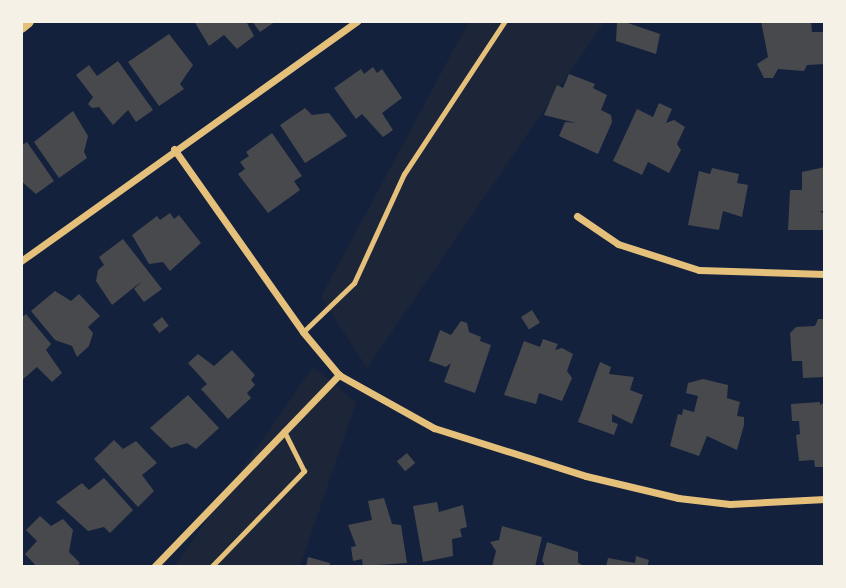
<!DOCTYPE html>
<html>
<head>
<meta charset="utf-8">
<style>
  body { margin:0 }
  #map { position:relative; width:846px; height:588px; overflow:hidden; background:#14213d; font-family:"Open Sans",sans-serif }
  div>[style] { position:absolute }
  [style*='--x'] { left:calc(var(--x)*1px); top:calc(var(--y)*1px); width:calc(var(--w)*1px); rotate:calc(var(--a)*1deg) }
  .green>* { inset:0; background:#1d2539 }
  .building>* { inset:0; background:#48494c; transform-origin:0 0 }
  .service>* { height:5px; margin:-2.5px; padding:0 2.5px; transform-origin:2.5px; border-radius:2.5px; background:#e5c07b }
  .minor>* { height:7px; margin:-3.5px; padding:0 3.5px; transform-origin:3.5px; border-radius:3.5px; background:#e5c07b }
  .secondary>* { height:14px; margin:-7px; padding:0 7px; transform-origin:7px; border-radius:7px; background:#e5c07b }
  span { translate:-50% -50%; white-space:nowrap; text-align:center; line-height:1.15; -webkit-text-stroke:5px #f6f1e7; paint-order:stroke }
  .frame { position:absolute; inset:0; border:23px solid #f6f1e7; pointer-events:none }
</style>
</head>
<body>
<div id="map">
  <div class="green">
    <i style="clip-path:polygon(469px 21px,605px 21px,367px 368px,321px 297px)"></i>
    <i style="clip-path:polygon(313px 367px,356px 402px,300px 567px,174px 567px)"></i>
  </div>
  <div class="building">
    <i style="clip-path:polygon(194px 21px,246px 21px,254px 36px,237px 49px,224px 35px,209px 46px)"></i>
    <i style="clip-path:polygon(252px 21px,276px 21px,260px 32px)"></i>
    <i style="clip-path:polygon(622px 21px,660px 34px,656px 54px,616px 41px,617px 23px)"></i>
    <i style="clip-path:polygon(761px 21px,811px 21px,812px 32px,824px 32px,825px 64px,807px 65px,804px 71px,778px 69px,773px 78px,764px 78px,757px 64px,768px 57px)"></i>
    <i style="clip-path:polygon(169px 34px,193px 65px,180px 84px,184px 89px,159px 106px,128px 62px)"></i>
    <i style="clip-path:polygon(118px 61px,153px 110px,136px 122px,128px 110px,113px 125px,99px 107px,92px 108px,88px 104px,93px 97px,76px 75px,89px 65px,97px 76px)"></i>
    <i style="clip-path:polygon(373px 67px,377px 73px,382px 69px,402px 98px,382px 113px,393px 130px,383px 137px,362px 114px,356px 119px,334px 88px,361px 69px,364px 74px)"></i>
    <i style="clip-path:polygon(569px 74px,595px 84px,593px 88px,607px 95px,601px 110px,611px 115px,612px 122px,598px 154px,559px 136px,565px 122px,576px 123px,544px 115px,557px 85px,563px 88px)"></i>
    <i style="clip-path:polygon(659px 103px,672px 109px,666px 123px,674px 120px,685px 127px,677px 144px,681px 150px,669px 173px,648px 162px,642px 175px,613px 161px,637px 109px,653px 117px)"></i>
    <i style="clip-path:polygon(305px 108px,312px 115px,329px 113px,347px 136px,305px 163px,280px 125px)"></i>
    <i style="clip-path:polygon(73px 111px,88px 136px,84px 152px,87px 158px,59px 178px,34px 142px)"></i>
    <i style="clip-path:polygon(272px 133px,302px 176px,294px 181px,300px 190px,268px 213px,238px 174px,245px 169px,240px 162px,249px 156px,246px 152px)"></i>
    <i style="clip-path:polygon(27px 142px,54px 181px,36px 194px,21px 181px,21px 146px)"></i>
    <i style="clip-path:polygon(825px 167px,825px 211px,820px 211px,825px 215px,825px 230px,788px 230px,790px 190px,802px 190px,802px 172px)"></i>
    <i style="clip-path:polygon(712px 168px,739px 174px,737px 183px,748px 185px,742px 217px,723px 211px,719px 230px,688px 225px,699px 171px,710px 174px)"></i>
    <i style="clip-path:polygon(170px 213px,174px 219px,179px 215px,201px 243px,170px 271px,163px 262px,149px 264px,132px 235px,157px 216px,160px 220px)"></i>
    <i style="clip-path:polygon(123px 239px,162px 289px,144px 302px,134px 289px,142px 281px,112px 305px,96px 281px,98px 270px,104px 265px,99px 257px)"></i>
    <i style="clip-path:polygon(55px 291px,71px 301px,79px 294px,100px 316px,88px 327px,93px 333px,89px 346px,77px 357px,72px 346px,55px 340px,31px 311px)"></i>
    <i style="left:532px;top:310px;width:15px;height:13px;rotate:58deg"></i>
    <i style="clip-path:polygon(26px 314px,51px 344px,46px 350px,62px 373px,52px 382px,37px 367px,21px 381px,21px 318px)"></i>
    <i style="left:162px;top:317px;width:11px;height:12px;rotate:52deg"></i>
    <i style="clip-path:polygon(818px 319px,825px 319px,825px 377px,803px 378px,802px 361px,792px 361px,790px 333px,796px 327px,815px 326px)"></i>
    <i style="clip-path:polygon(461px 321px,467px 323px,469px 332px,481px 337px,480px 341px,491px 345px,475px 393px,444px 382px,451px 363px,446px 367px,429px 361px,440px 330px,451px 335px)"></i>
    <i style="clip-path:polygon(543px 339px,558px 344px,555px 350px,562px 348px,573px 354px,567px 371px,572px 378px,562px 401px,539px 393px,536px 404px,504px 395px,524px 341px,540px 347px)"></i>
    <i style="clip-path:polygon(232px 350px,255px 375px,251px 380px,255px 385px,247px 393px,251px 398px,228px 419px,201px 389px,207px 384px,188px 363px,198px 354px,214px 366px)"></i>
    <i style="clip-path:polygon(600px 362px,611px 367px,609px 374px,634px 377px,630px 390px,643px 395px,632px 424px,612px 414px,612px 422px,618px 424px,614px 435px,578px 422px)"></i>
    <i style="clip-path:polygon(703px 379px,728px 385px,727px 398px,740px 402px,737px 416px,744px 417px,744px 425px,737px 450px,707px 436px,699px 456px,670px 446px,678px 414px,682px 415px,683px 409px,694px 412px,698px 396px,686px 393px,688px 383px)"></i>
    <i style="clip-path:polygon(188px 395px,219px 428px,196px 449px,187px 443px,171px 448px,150px 428px)"></i>
    <i style="clip-path:polygon(820px 402px,820px 405px,825px 402px,825px 467px,815px 467px,814px 460px,799px 461px,796px 435px,800px 434px,799px 421px,792px 421px,791px 404px)"></i>
    <i style="clip-path:polygon(114px 440px,123px 449px,136px 441px,157px 463px,142px 475px,154px 491px,138px 507px,94px 459px)"></i>
    <i style="left:407px;top:453px;width:13px;height:13px;rotate:51deg"></i>
    <i style="clip-path:polygon(104px 478px,133px 510px,110px 533px,104px 527px,88px 531px,56px 502px,82px 483px,89px 490px)"></i>
    <i style="clip-path:polygon(384px 498px,392px 524px,401px 525px,407px 563px,363px 566px,362px 559px,353px 561px,351px 547px,356px 546px,348px 525px,372px 520px,368px 501px)"></i>
    <i style="clip-path:polygon(437px 502px,439px 512px,463px 505px,467px 527px,460px 529px,462px 537px,452px 539px,453px 556px,423px 562px,413px 506px)"></i>
    <i style="clip-path:polygon(40px 516px,51px 526px,63px 519px,73px 530px,69px 552px,80px 563px,76px 567px,37px 567px,25px 554px,37px 541px,26px 530px)"></i>
    <i style="clip-path:polygon(502px 526px,542px 537px,535px 567px,492px 567px,496px 551px,490px 542px,499px 540px)"></i>
    <i style="clip-path:polygon(547px 542px,578px 552px,578px 563px,587px 567px,546px 567px,542px 561px)"></i>
    <i style="clip-path:polygon(636px 556px,649px 560px,647px 567px,606px 567px,608px 558px,635px 563px)"></i>
    <i style="clip-path:polygon(308px 557px,330px 563px,329px 567px,306px 567px)"></i>
  </div>
  <div class="service">
    <i style="--x:303;--y:332;--w:71;--a:-43.9"></i>
    <i style="--x:354;--y:283;--w:120;--a:-65.4"></i>
    <i style="--x:404;--y:174;--w:183;--a:-56.6"></i>
    <i style="--x:211;--y:567;--w:134;--a:-45.9"></i>
    <i style="--x:304;--y:471;--w:45;--a:-116.6"></i>
  </div>
  <div class="minor">
    <i style="--x:174;--y:149;--w:224;--a:54.8"></i>
    <i style="--x:303;--y:332;--w:56;--a:50.1"></i>
    <i style="--x:339;--y:375;--w:109;--a:29.2"></i>
    <i style="--x:434;--y:428;--w:159;--a:17.5"></i>
    <i style="--x:586;--y:476;--w:95;--a:13.4"></i>
    <i style="--x:678;--y:498;--w:52;--a:6.6"></i>
    <i style="--x:730;--y:504;--w:95;--a:-3"></i>
    <i style="--x:577;--y:216;--w:50;--a:34.3"></i>
    <i style="--x:618;--y:244;--w:85;--a:17.8"></i>
    <i style="--x:699;--y:270;--w:126;--a:1.8"></i>
    <i style="--x:21;--y:261;--w:413;--a:-35.5"></i>
    <i style="--x:154;--y:567;--w:267;--a:-46.1"></i>
  </div>
  <div class="secondary">
    <i style="--x:21;--y:26;--w:8;--a:-40"></i>
  </div>
  <div class="frame"></div>
</div>
</body>
</html>
